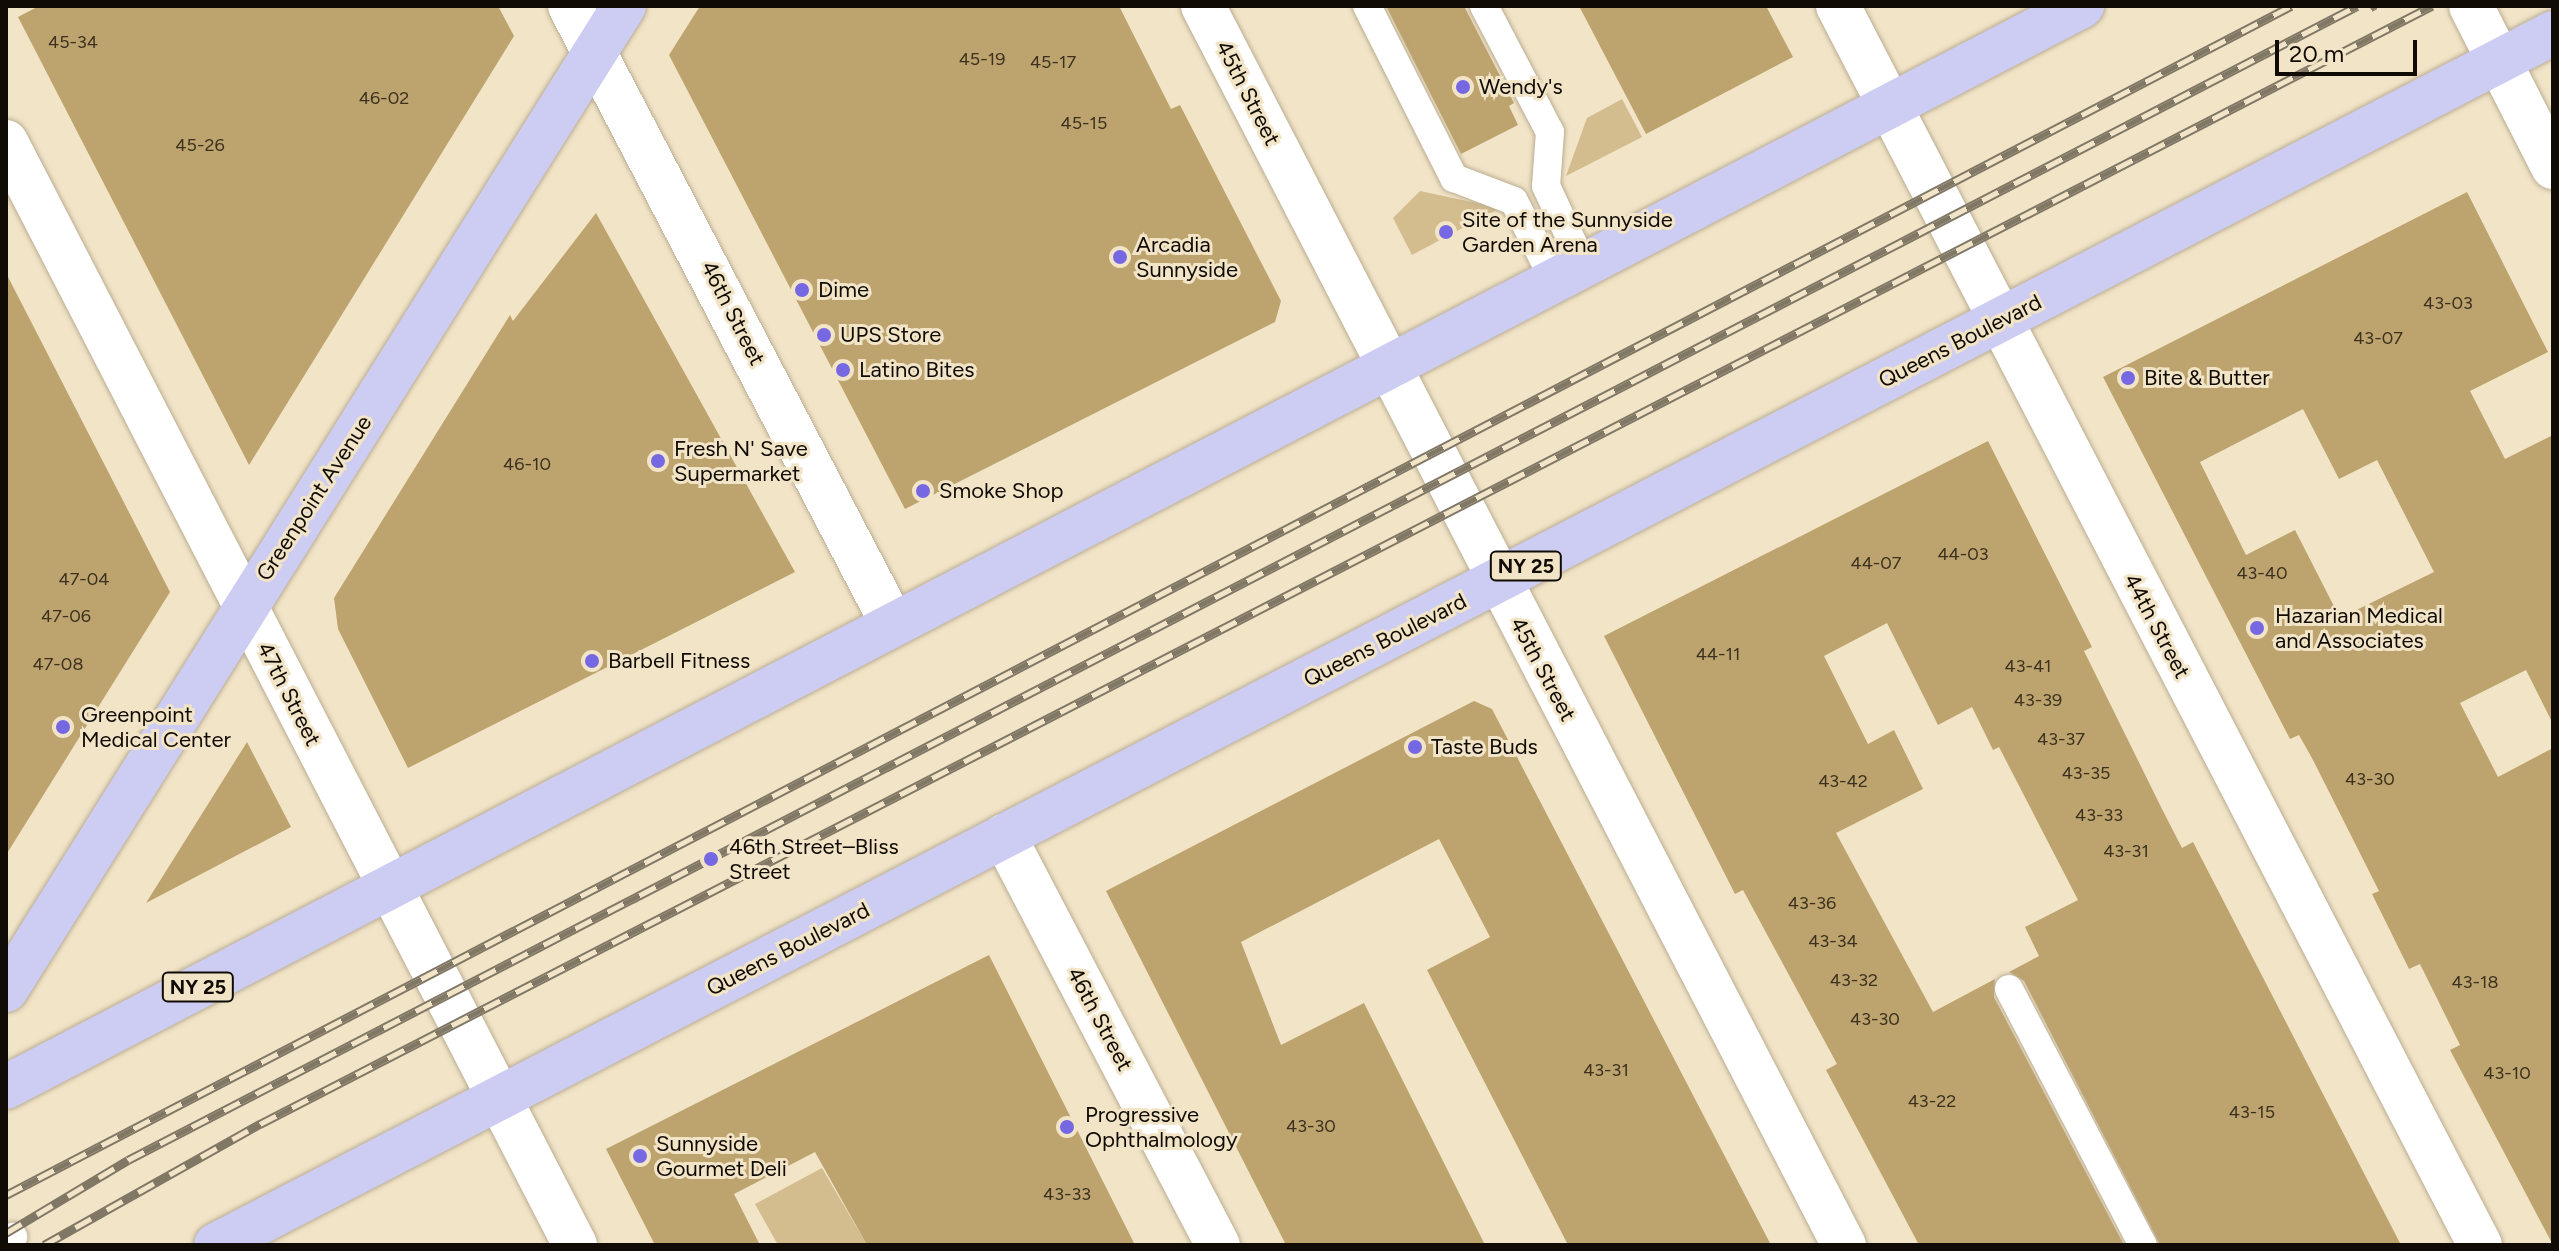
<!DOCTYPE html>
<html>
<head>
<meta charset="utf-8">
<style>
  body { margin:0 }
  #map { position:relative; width:2559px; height:1251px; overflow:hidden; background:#f2e4c7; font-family:Figtree,sans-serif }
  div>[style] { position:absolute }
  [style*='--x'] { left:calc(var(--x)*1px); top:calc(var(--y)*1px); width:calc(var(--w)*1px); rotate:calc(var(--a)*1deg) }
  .green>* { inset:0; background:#d3bc8e }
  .building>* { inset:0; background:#bda36e }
  .path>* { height:5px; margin-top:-2.5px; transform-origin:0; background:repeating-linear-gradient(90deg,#887e6b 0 6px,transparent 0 10px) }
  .roads { filter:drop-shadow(0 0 2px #baad92) drop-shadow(0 0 2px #baad92) }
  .lane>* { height:28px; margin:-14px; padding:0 14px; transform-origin:14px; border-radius:14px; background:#fff }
  .street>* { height:44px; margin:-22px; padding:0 22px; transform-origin:22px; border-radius:22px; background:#fff }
  .primary>* { height:44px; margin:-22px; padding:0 22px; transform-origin:22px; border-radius:22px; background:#cdccf2 }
  .rail>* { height:9px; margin-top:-4.5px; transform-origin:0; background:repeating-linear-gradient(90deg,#f2e4c7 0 18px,#807765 0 36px); box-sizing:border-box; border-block:2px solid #807765 }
  .dots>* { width:22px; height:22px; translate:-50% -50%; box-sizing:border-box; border:4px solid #f2e4c7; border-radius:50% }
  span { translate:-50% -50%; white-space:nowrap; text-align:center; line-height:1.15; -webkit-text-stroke:6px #f2e4c7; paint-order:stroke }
  .number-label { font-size:18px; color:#3b311e }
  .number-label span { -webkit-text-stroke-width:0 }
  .shield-label span { padding:2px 6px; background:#f2e4c7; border:2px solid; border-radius:6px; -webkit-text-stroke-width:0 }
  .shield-label { font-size:20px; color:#100b04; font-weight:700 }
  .poi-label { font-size:22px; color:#100b04 }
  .left { translate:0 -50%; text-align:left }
  .street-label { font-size:22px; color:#100b04 }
  .frame { position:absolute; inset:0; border:8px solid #100b04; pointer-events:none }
  .scale { position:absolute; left:2275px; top:40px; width:142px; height:36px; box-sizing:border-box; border:4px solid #100b04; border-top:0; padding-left:10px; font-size:24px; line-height:28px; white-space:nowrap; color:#100b04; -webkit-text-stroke:6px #f2e4c7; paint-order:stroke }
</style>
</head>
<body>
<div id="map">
  <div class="green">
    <i style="clip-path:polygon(1622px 99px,1642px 137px,1566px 176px,1587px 118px)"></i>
    <i style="clip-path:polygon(1420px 191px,1500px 208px,1412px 255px,1393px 218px)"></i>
    <i style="clip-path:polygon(822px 1168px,867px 1245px,778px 1245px,755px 1204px)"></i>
  </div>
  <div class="building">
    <i style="clip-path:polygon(39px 6px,498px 6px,514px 36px,249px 465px,18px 17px)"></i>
    <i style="clip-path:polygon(700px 6px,1119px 6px,1171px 109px,1180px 105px,1281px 301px,1275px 322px,905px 509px,669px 55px)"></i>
    <i style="clip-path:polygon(1386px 6px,1464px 6px,1514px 103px,1509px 106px,1518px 125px,1461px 154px)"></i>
    <i style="clip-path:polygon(1579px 6px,1766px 6px,1793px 57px,1646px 134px)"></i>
    <i style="clip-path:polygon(evenodd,2467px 192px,2548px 352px,2470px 391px,2505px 459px,2553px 435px,2553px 724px,2526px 670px,2460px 703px,2498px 777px,2553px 748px,2553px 1245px,2450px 1050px,2460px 1045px,2420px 964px,2409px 969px,2372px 894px,2379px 891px,2313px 760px,2299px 735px,2290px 739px,2103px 377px,2467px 192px,2303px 409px,2339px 479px,2377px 460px,2434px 572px,2340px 618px,2295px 530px,2246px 555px,2200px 462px,2303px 409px)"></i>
    <i style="clip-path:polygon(596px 213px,795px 572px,408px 768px,338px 629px,334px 598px,510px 315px,513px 321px)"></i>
    <i style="clip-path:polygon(6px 273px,170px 592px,6px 855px)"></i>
    <i style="clip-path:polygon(1988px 441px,2092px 647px,2084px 651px,2162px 809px,2182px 848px,2193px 842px,2401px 1245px,2160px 1245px,2024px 981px,2009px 972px,2039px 956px,2025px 927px,2078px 900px,1999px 747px,1993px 750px,1972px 707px,1938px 725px,1887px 623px,1824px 656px,1868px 744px,1894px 730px,1923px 789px,1836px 833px,1933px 1012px,1995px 979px,1994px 997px,2124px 1245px,1919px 1245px,1826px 1070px,1837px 1064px,1743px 890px,1735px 894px,1604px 636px)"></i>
    <i style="clip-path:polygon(1474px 701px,1492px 709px,1771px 1245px,1568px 1245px,1427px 970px,1490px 937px,1439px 839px,1241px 942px,1281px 1045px,1364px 1003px,1485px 1245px,1286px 1245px,1106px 891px)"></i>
    <i style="clip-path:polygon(247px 742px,291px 827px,146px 903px)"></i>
    <i style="clip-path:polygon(989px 955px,1135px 1245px,867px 1245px,815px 1152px,734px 1194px,760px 1245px,655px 1245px,606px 1149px)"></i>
  </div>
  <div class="path">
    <i style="--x:2371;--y:9;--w:7;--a:-27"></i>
  </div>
  <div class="roads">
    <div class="lane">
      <i style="--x:1367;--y:6;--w:193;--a:63.2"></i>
      <i style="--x:1454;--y:178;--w:64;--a:21"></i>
      <i style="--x:1514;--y:201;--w:89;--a:63.1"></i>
      <i style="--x:1484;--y:6;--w:142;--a:62.4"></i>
      <i style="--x:1550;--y:132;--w:54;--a:94.2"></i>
      <i style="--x:1546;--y:186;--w:87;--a:64.9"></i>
      <i style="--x:2009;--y:989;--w:289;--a:62.4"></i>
      <i style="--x:6;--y:1242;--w:9;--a:-36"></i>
    </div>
    <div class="street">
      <i style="--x:570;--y:6;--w:696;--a:62.44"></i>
      <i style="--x:1203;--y:6;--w:1395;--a:62.65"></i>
      <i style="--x:1838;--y:6;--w:1395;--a:62.61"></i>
      <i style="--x:2471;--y:6;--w:181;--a:63"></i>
      <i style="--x:6;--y:142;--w:1241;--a:62.71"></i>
      <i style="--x:1004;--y:836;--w:462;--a:62.4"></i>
    </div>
    <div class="primary">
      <i style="--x:6;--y:990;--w:1162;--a:-57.87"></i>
      <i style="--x:6;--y:1087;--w:2341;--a:-27.51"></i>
      <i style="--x:216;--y:1245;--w:2633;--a:-27.41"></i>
    </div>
  </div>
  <div class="rail">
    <i style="--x:6;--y:1195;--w:2576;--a:-27.49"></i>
    <i style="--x:6;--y:1233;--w:142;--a:-30.9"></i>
    <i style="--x:128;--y:1160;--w:2510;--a:-27.37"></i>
    <i style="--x:44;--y:1245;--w:248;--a:-29.3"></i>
    <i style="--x:260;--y:1124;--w:2443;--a:-27.24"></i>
  </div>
  <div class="dots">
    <i style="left:1463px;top:87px;background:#7668e2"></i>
    <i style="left:1446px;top:232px;background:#7668e2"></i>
    <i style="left:1120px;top:257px;background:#7668e2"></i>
    <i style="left:802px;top:290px;background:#7668e2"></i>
    <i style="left:824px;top:335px;background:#7668e2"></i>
    <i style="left:843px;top:370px;background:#7668e2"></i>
    <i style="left:2128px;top:378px;background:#7668e2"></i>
    <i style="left:658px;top:461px;background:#7668e2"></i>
    <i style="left:923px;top:491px;background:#7668e2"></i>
    <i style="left:2257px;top:628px;background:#7668e2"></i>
    <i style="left:592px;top:661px;background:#7668e2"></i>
    <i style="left:63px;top:727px;background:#7668e2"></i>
    <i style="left:1415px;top:747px;background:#7668e2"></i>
    <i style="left:711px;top:859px;background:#7668e2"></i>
    <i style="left:1067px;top:1127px;background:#7668e2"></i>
    <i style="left:640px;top:1156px;background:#7668e2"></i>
  </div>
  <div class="number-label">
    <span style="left:73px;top:42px">45-34</span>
    <span style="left:982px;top:59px">45-19</span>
    <span style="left:1053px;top:62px">45-17</span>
    <span style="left:384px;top:98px">46-02</span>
    <span style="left:1084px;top:123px">45-15</span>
    <span style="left:200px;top:145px">45-26</span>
    <span style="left:2448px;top:303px">43-03</span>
    <span style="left:2378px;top:338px">43-07</span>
    <span style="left:527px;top:464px">46-10</span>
    <span style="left:1963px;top:554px">44-03</span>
    <span style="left:1876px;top:563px">44-07</span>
    <span style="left:2262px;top:573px">43-40</span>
    <span style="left:84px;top:579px">47-04</span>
    <span style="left:66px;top:616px">47-06</span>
    <span style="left:1718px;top:654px">44-11</span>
    <span style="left:58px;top:664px">47-08</span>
    <span style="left:2028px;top:666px">43-41</span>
    <span style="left:2038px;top:700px">43-39</span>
    <span style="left:2061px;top:739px">43-37</span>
    <span style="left:2086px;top:773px">43-35</span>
    <span style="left:2370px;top:779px">43-30</span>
    <span style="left:1843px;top:781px">43-42</span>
    <span style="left:2099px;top:815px">43-33</span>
    <span style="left:2126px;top:851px">43-31</span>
    <span style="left:1812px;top:903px">43-36</span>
    <span style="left:1833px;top:941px">43-34</span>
    <span style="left:1854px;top:980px">43-32</span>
    <span style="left:2475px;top:982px">43-18</span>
    <span style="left:1875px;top:1019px">43-30</span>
    <span style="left:1606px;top:1070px">43-31</span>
    <span style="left:2507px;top:1073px">43-10</span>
    <span style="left:1932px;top:1101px">43-22</span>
    <span style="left:2252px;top:1112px">43-15</span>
    <span style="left:1311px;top:1126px">43-30</span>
    <span style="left:1067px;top:1194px">43-33</span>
  </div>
  <div class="shield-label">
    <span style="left:1526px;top:566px">NY 25</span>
    <span style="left:198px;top:987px">NY 25</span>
  </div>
  <div class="poi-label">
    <span class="left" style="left:1479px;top:87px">Wendy's</span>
    <span class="left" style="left:1462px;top:232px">Site of the Sunnyside<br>Garden Arena</span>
    <span class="left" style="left:1136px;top:257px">Arcadia<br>Sunnyside</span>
    <span class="left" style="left:818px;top:290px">Dime</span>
    <span class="left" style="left:840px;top:335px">UPS Store</span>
    <span class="left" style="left:859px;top:370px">Latino Bites</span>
    <span class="left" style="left:2144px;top:378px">Bite &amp; Butter</span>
    <span class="left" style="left:674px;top:461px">Fresh N' Save<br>Supermarket</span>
    <span class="left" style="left:939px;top:491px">Smoke Shop</span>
    <span class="left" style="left:2275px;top:628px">Hazarian Medical<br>and Associates</span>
    <span class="left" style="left:608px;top:661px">Barbell Fitness</span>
    <span class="left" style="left:81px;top:727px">Greenpoint<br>Medical Center</span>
    <span class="left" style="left:1431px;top:747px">Taste Buds</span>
    <span class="left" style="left:729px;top:859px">46th Street–Bliss<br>Street</span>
    <span class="left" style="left:1085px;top:1127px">Progressive<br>Ophthalmology</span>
    <span class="left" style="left:656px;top:1156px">Sunnyside<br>Gourmet Deli</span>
  </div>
  <div class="street-label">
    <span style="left:1248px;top:93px;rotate:63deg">45th Street</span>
    <span style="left:733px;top:313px;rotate:63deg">46th Street</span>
    <span style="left:1960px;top:341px;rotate:-27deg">Queens Boulevard</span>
    <span style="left:314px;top:498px;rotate:-57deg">Greenpoint Avenue</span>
    <span style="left:2157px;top:626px;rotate:62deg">44th Street</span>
    <span style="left:1385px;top:640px;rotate:-27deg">Queens Boulevard</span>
    <span style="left:1543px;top:669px;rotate:62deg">45th Street</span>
    <span style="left:289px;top:694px;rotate:63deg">47th Street</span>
    <span style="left:788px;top:949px;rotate:-27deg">Queens Boulevard</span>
    <span style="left:1100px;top:1019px;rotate:62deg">46th Street</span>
  </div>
  <div class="frame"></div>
  <div class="scale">20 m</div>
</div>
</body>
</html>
